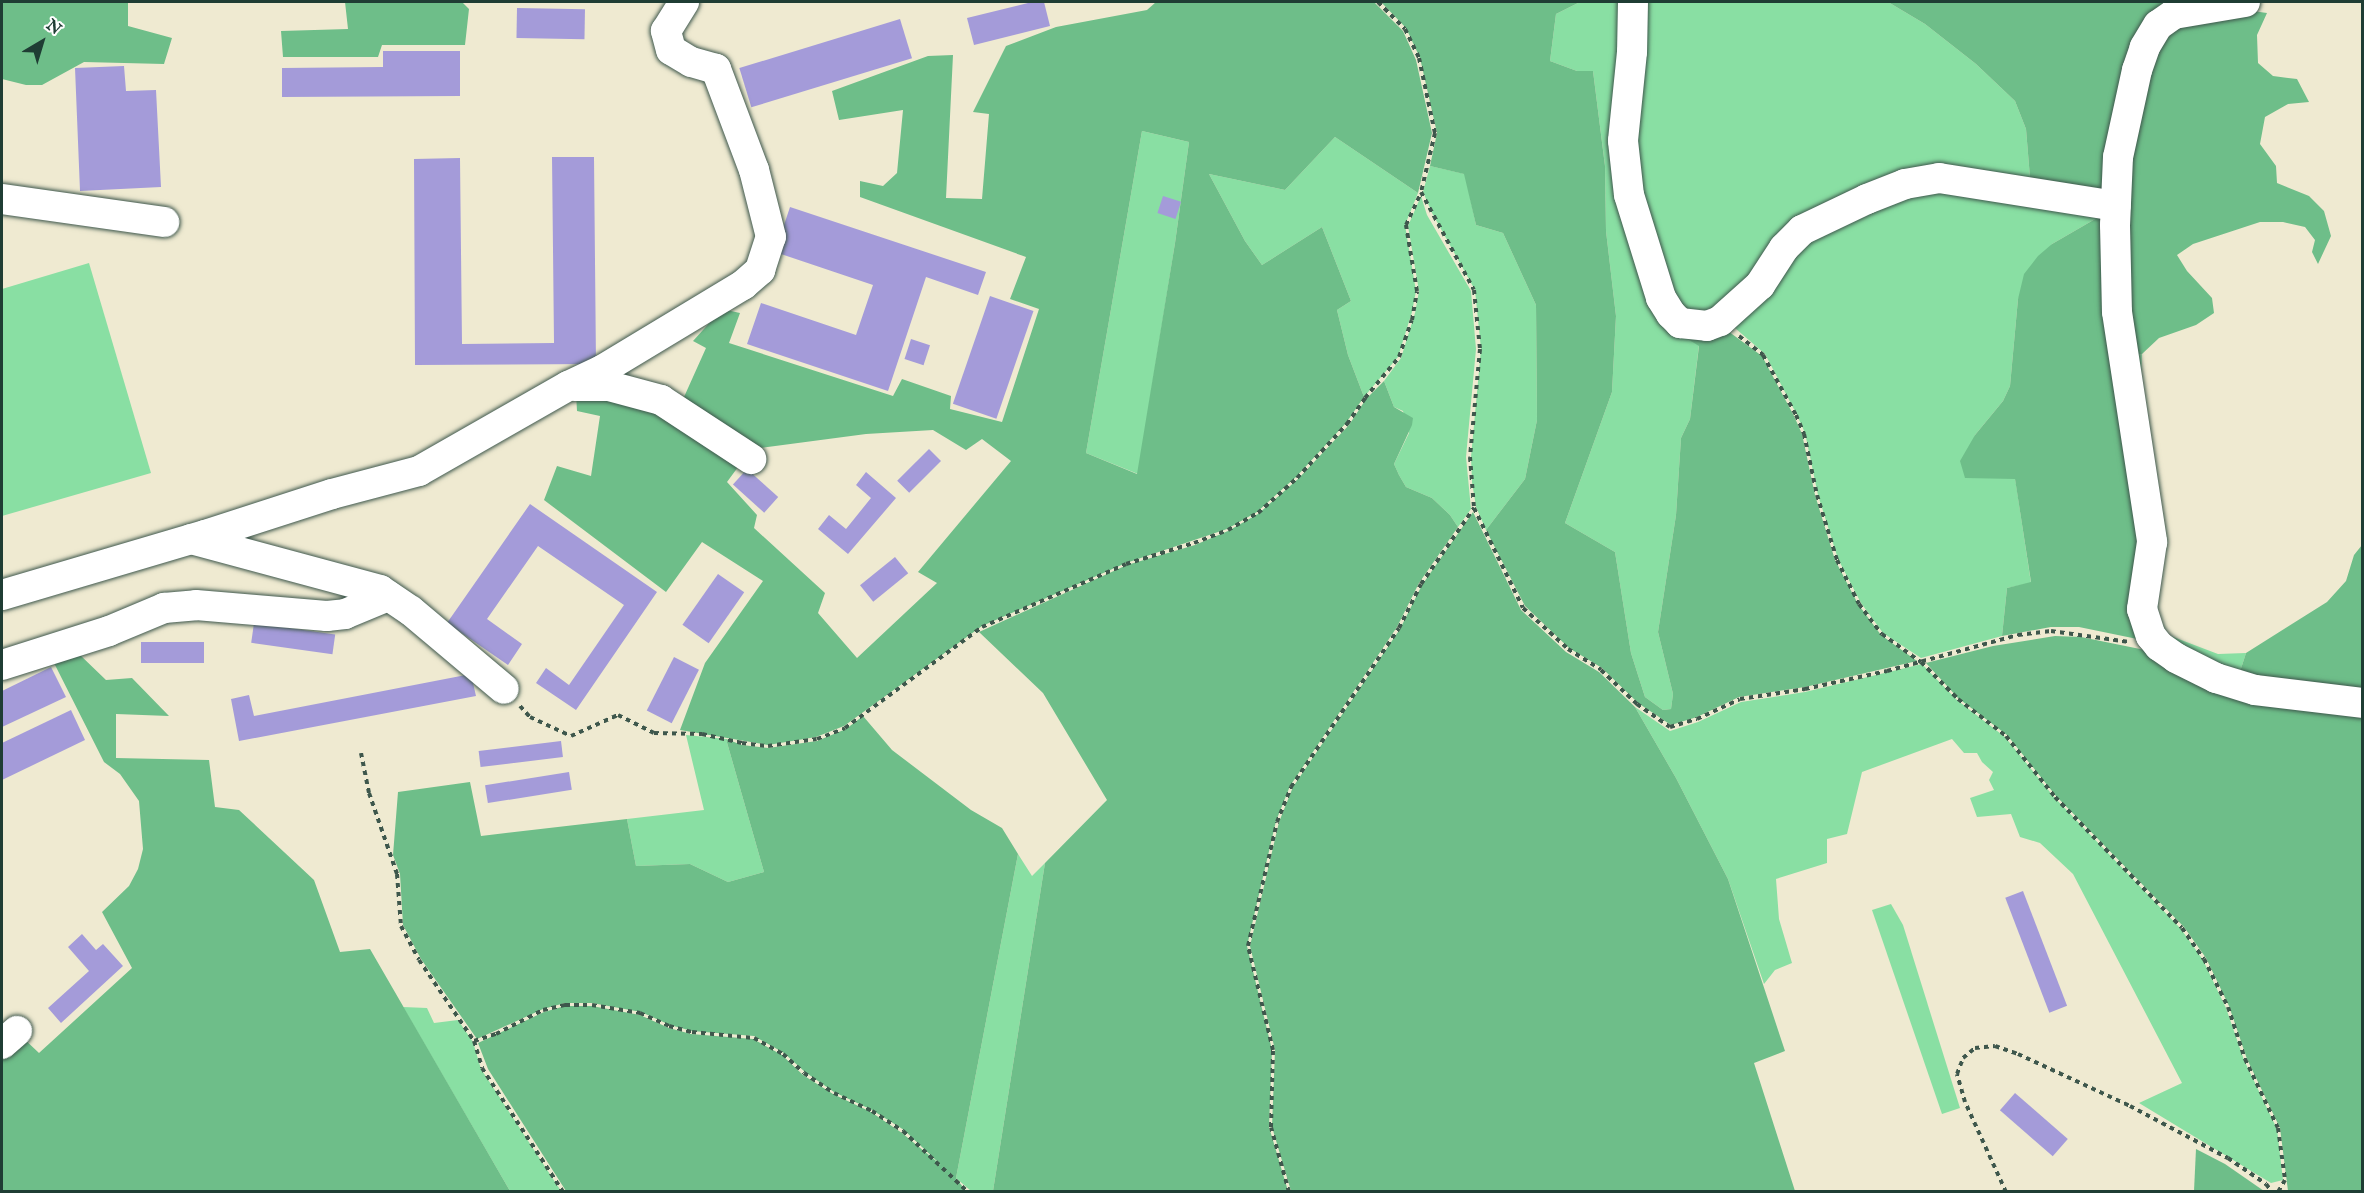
<!DOCTYPE html>
<html>
<head>
<meta charset="utf-8">
<style>
  body { margin:0 }
  #map { position:relative; width:2364px; height:1193px; overflow:hidden; background:#efead1; font-family:"IM FELL English",serif }
  div>[style] { position:absolute }
  [style*='--x'] { left:calc(var(--x)*1px); top:calc(var(--y)*1px); width:calc(var(--w)*1px); rotate:calc(var(--a)*1deg) }
  .green>* { inset:0; background:#89dfa3 }
  .forest>* { inset:0; background:#6ebe89 }
  .building>* { inset:0; background:#a49bd9; transform-origin:0 0 }
  .path>* { height:4px; margin-top:-2px; transform-origin:0; background:repeating-linear-gradient(90deg,#3e574c 0 4.5px,transparent 0 9px) }
  .roads { filter:drop-shadow(0 0 2px #3e574c) drop-shadow(0 0 2px #3e574c) }
  .minor>* { height:30px; margin:-15px; padding:0 15px; transform-origin:15px; border-radius:15px; background:#fff }
  span { translate:-50% -50%; white-space:nowrap; text-align:center; line-height:1.15; -webkit-text-stroke:4.5px #fff; paint-order:stroke }
  .frame { position:absolute; inset:0; border:3px solid #1f3d34; pointer-events:none }
  .north { position:absolute; left:12px; top:12px; width:60px; height:60px; -webkit-text-stroke:4px #fff; paint-order:stroke; rotate:38deg; font-size:16px; font-weight:700; line-height:24px; text-align:center; color:#1f3d34 }
  .north::after { content:''; display:block; margin:auto; width:21px; height:27px; background:#1f3d34; clip-path:polygon(50% 0,100% 100%,50% 72%,0 100%) }
</style>
</head>
<body>
<div id="map">
  <div class="green">
    <i style="clip-path:polygon(1580px 2px,1628px 2px,1617px 111px,1681px 335px,1699px 345px,1690px 419px,1681px 438px,1676px 515px,1658px 632px,1673px 694px,1671px 709px,1663px 710px,1645px 697px,1631px 653px,1615px 552px,1565px 523px,1612px 392px,1616px 316px,1606px 231px,1605px 166px,1593px 71px,1577px 71px,1550px 61px,1556px 14px)"></i>
    <i style="clip-path:polygon(1636px 2px,1888px 2px,1925px 24px,1976px 64px,2015px 101px,2026px 129px,2031px 190px,1961px 177px,1866px 196px,1740px 298px,1682px 320px,1627px 141px)"></i>
    <i style="clip-path:polygon(1142px 131px,1189px 142px,1175px 243px,1138px 474px,1086px 453px)"></i>
    <i style="clip-path:polygon(1335px 137px,1418px 193px,1405px 225px,1416px 291px,1412px 312px,1398px 357px,1364px 397px,1348px 355px,1337px 310px,1351px 301px,1322px 227px,1262px 265px,1245px 241px,1209px 174px,1285px 190px)"></i>
    <i style="clip-path:polygon(1430px 166px,1465px 174px,1476px 225px,1503px 233px,1536px 305px,1537px 420px,1525px 479px,1486px 530px,1476px 507px,1472px 482px,1471px 457px,1481px 349px,1475px 290px,1432px 213px,1423px 192px)"></i>
    <i style="clip-path:polygon(1922px 188px,2109px 211px,2052px 244px,2018px 299px,2010px 386px,2003px 401px,1975px 435px,1966px 478px,2015px 478px,2031px 583px,2007px 588px,2002px 636px,1921px 658px,1883px 633px,1861px 603px,1838px 559px,1818px 495px,1805px 433px,1797px 415px,1765px 354px,1728px 322px,1792px 246px)"></i>
    <i style="clip-path:polygon(1421px 196px,1427px 215px,1471px 291px,1476px 349px,1466px 457px,1471px 509px,1458px 527px,1450px 515px,1432px 498px,1406px 487px,1399px 475px,1394px 464px,1409px 433px,1403px 411px,1394px 407px,1384px 381px,1401px 358px,1415px 313px,1419px 291px,1408px 226px)"></i>
    <i style="clip-path:polygon(89px 263px,151px 473px,2px 516px,2px 289px)"></i>
    <i style="clip-path:polygon(2142px 354px,2141px 375px,2158px 493px,2158px 616px,2168px 635px,2218px 654px,2246px 653px,2237px 681px,2155px 634px,2129px 356px)"></i>
    <i style="clip-path:polygon(1922px 664px,1957px 700px,2005px 737px,2054px 797px,2181px 929px,2203px 960px,2226px 1008px,2244px 1060px,2277px 1129px,2283px 1180px,2271px 1183px,2139px 1103px,2182px 1083px,2073px 874px,2040px 843px,2020px 837px,2011px 814px,1977px 817px,1970px 798px,1994px 790px,1989px 780px,1993px 772px,1982px 762px,1977px 753px,1964px 753px,1952px 739px,1862px 772px,1847px 834px,1827px 839px,1827px 863px,1776px 879px,1779px 919px,1792px 963px,1775px 970px,1764px 984px,1728px 879px,1676px 778px,1635px 707px,1670px 731px,1698px 722px,1741px 702px,1805px 692px)"></i>
    <i style="clip-path:polygon(686px 735px,726px 739px,764px 872px,728px 882px,690px 864px,636px 866px,627px 819px,704px 810px)"></i>
    <i style="clip-path:polygon(1018px 854px,1032px 876px,1045px 863px,993px 1191px,971px 1191px,956px 1178px)"></i>
    <i style="clip-path:polygon(1891px 904px,1903px 925px,1960px 1108px,1942px 1114px,1872px 910px)"></i>
    <i style="clip-path:polygon(403px 1007px,427px 1008px,434px 1023px,458px 1020px,473px 1042px,481px 1069px,561px 1191px,510px 1191px)"></i>
  </div>
  <div class="forest">
    <i style="clip-path:polygon(2px 2px,128px 2px,128px 26px,172px 38px,164px 64px,84px 62px,42px 85px,26px 85px,2px 79px)"></i>
    <i style="clip-path:polygon(345px 2px,462px 2px,469px 9px,465px 45px,382px 45px,378px 57px,283px 57px,281px 31px,348px 29px)"></i>
    <i style="clip-path:polygon(evenodd,1156px 2px,1374px 2px,1403px 31px,1416px 60px,1432px 133px,1418px 193px,1335px 137px,1285px 190px,1209px 174px,1245px 241px,1262px 265px,1322px 227px,1351px 301px,1337px 310px,1348px 355px,1364px 397px,1346px 423px,1296px 477px,1257px 512px,1227px 529px,1126px 563px,982px 626px,844px 726px,816px 737px,768px 745px,680px 730px,705px 663px,763px 581px,702px 542px,666px 592px,544px 500px,557px 466px,591px 476px,600px 416px,577px 411px,576px 393px,648px 404px,741px 463px,727px 482px,757px 515px,754px 528px,825px 593px,818px 613px,857px 658px,937px 583px,918px 572px,1011px 461px,982px 439px,966px 450px,933px 430px,866px 434px,753px 449px,684px 397px,706px 348px,693px 341px,722px 309px,740px 313px,729px 343px,893px 396px,902px 379px,951px 396px,950px 409px,1002px 422px,1039px 309px,1010px 299px,1026px 257px,860px 197px,860px 181px,883px 186px,897px 173px,903px 110px,839px 120px,832px 91px,928px 56px,953px 55px,946px 198px,982px 199px,989px 114px,973px 112px,1006px 46px,1056px 27px,1147px 10px,1156px 2px,1142px 131px,1189px 142px,1175px 243px,1137px 474px,1086px 453px,1142px 131px)"></i>
    <i style="clip-path:polygon(1381px 2px,1580px 2px,1556px 14px,1550px 61px,1577px 71px,1593px 71px,1605px 166px,1606px 231px,1616px 316px,1612px 392px,1565px 523px,1615px 552px,1631px 653px,1645px 697px,1663px 710px,1671px 709px,1673px 694px,1658px 632px,1676px 515px,1681px 438px,1690px 419px,1699px 346px,1681px 335px,1721px 326px,1762px 356px,1794px 416px,1802px 434px,1815px 495px,1835px 560px,1858px 604px,1881px 635px,1917px 661px,1805px 687px,1739px 697px,1697px 717px,1671px 725px,1638px 703px,1602px 668px,1569px 648px,1525px 606px,1486px 530px,1525px 479px,1537px 420px,1536px 305px,1503px 233px,1476px 225px,1464px 174px,1430px 166px,1437px 133px,1420px 58px,1406px 28px)"></i>
    <i style="clip-path:polygon(1888px 2px,2226px 2px,2171px 10px,2104px 200px,2031px 190px,2026px 129px,2015px 101px,1976px 64px,1925px 24px)"></i>
    <i style="clip-path:polygon(2238px 9px,2267px 13px,2257px 35px,2258px 63px,2273px 76px,2297px 79px,2309px 102px,2288px 104px,2265px 117px,2260px 144px,2276px 166px,2277px 183px,2309px 196px,2324px 211px,2331px 236px,2318px 264px,2312px 252px,2315px 240px,2305px 227px,2283px 222px,2260px 222px,2193px 244px,2177px 255px,2187px 271px,2212px 298px,2214px 313px,2196px 325px,2159px 338px,2142px 354px,2129px 356px,2123px 158px,2162px 28px)"></i>
    <i style="clip-path:polygon(2109px 211px,2133px 447px,2147px 641px,2079px 627px,2051px 627px,2002px 636px,2007px 588px,2031px 582px,2015px 479px,1965px 478px,1960px 461px,1975px 435px,2003px 401px,2010px 386px,2018px 299px,2024px 274px,2038px 256px,2052px 244px)"></i>
    <i style="clip-path:polygon(1384px 381px,1394px 407px,1413px 418px,1412px 425px,1394px 464px,1399px 475px,1406px 487px,1432px 498px,1450px 515px,1458px 527px,1419px 583px,1397px 627px,1290px 786px,1276px 821px,1247px 946px,1272px 1050px,1269px 1127px,1288px 1191px,993px 1191px,1045px 863px,1107px 800px,1043px 693px,979px 632px,1127px 565px,1195px 545px,1228px 531px,1258px 514px,1298px 479px,1349px 425px,1366px 399px)"></i>
    <i style="clip-path:polygon(1473px 512px,1521px 610px,1566px 652px,1599px 672px,1635px 707px,1676px 778px,1728px 879px,1785px 1051px,1754px 1063px,1795px 1191px,1291px 1191px,1272px 1127px,1275px 1050px,1250px 946px,1279px 822px,1293px 787px,1400px 629px,1422px 585px)"></i>
    <i style="clip-path:polygon(2362px 545px,2362px 698px,2237px 681px,2246px 653px,2327px 602px,2346px 581px,2354px 555px)"></i>
    <i style="clip-path:polygon(2055px 636px,2081px 637px,2145px 650px,2362px 718px,2362px 1191px,2288px 1191px,2280px 1128px,2247px 1059px,2229px 1006px,2206px 958px,2184px 927px,2056px 796px,2007px 735px,1958px 698px,1926px 663px,1993px 646px)"></i>
    <i style="clip-path:polygon(79px 654px,106px 680px,132px 678px,169px 716px,116px 714px,116px 758px,209px 760px,215px 807px,239px 810px,314px 880px,340px 952px,370px 949px,510px 1191px,2px 1191px,2px 1053px,21px 1036px,39px 1053px,132px 968px,102px 912px,129px 886px,138px 869px,143px 849px,139px 801px,120px 774px,104px 762px,53px 661px)"></i>
    <i style="clip-path:polygon(863px 716px,892px 750px,971px 810px,1002px 828px,1018px 854px,956px 1178px,966px 1191px,566px 1191px,488px 1069px,478px 1043px,544px 1012px,565px 1006px,592px 1006px,640px 1015px,669px 1028px,691px 1034px,753px 1039px,782px 1055px,803px 1075px,833px 1094px,871px 1112px,902px 1133px,941px 1165px,904px 1130px,872px 1110px,834px 1092px,805px 1072px,784px 1053px,754px 1036px,692px 1031px,670px 1025px,641px 1012px,592px 1003px,565px 1003px,543px 1009px,477px 1039px,421px 959px,403px 925px,400px 874px,393px 855px,398px 792px,470px 782px,481px 836px,627px 819px,636px 866px,690px 864px,728px 882px,764px 872px,726px 739px,742px 745px,768px 748px,817px 741px,846px 729px)"></i>
    <i style="clip-path:polygon(2196px 1149px,2225px 1164px,2264px 1191px,2194px 1191px)"></i>
  </div>
  <div class="building">
    <i style="clip-path:polygon(1032px 2px,1044px 2px,1050px 26px,974px 45px,967px 18px)"></i>
    <i style="left:517px;top:8px;width:68px;height:30px;rotate:1deg"></i>
    <i style="left:900px;top:19px;width:41px;height:168px;rotate:73deg"></i>
    <i style="clip-path:polygon(383px 51px,460px 51px,460px 96px,282px 97px,282px 68px,383px 67px)"></i>
    <i style="clip-path:polygon(124px 66px,126px 91px,156px 90px,161px 187px,80px 191px,75px 68px)"></i>
    <i style="clip-path:polygon(552px 157px,594px 157px,596px 364px,415px 365px,414px 159px,460px 158px,462px 344px,554px 343px)"></i>
    <i style="left:1163px;top:196px;width:19px;height:18px;rotate:18deg"></i>
    <i style="clip-path:polygon(790px 207px,986px 272px,978px 295px,926px 277px,888px 391px,747px 344px,761px 303px,856px 335px,873px 285px,775px 252px)"></i>
    <i style="left:990px;top:296px;width:46px;height:114px;rotate:19deg"></i>
    <i style="left:911px;top:339px;width:20px;height:21px;rotate:18deg"></i>
    <i style="left:929px;top:449px;width:17px;height:45px;rotate:45deg"></i>
    <i style="left:747px;top:469px;width:42px;height:21px;rotate:42deg"></i>
    <i style="clip-path:polygon(866px 472px,896px 498px,848px 554px,818px 529px,829px 515px,846px 529px,871px 498px,856px 485px)"></i>
    <i style="clip-path:polygon(530px 504px,657px 592px,576px 710px,536px 683px,546px 668px,569px 685px,624px 605px,538px 546px,487px 619px,522px 644px,508px 665px,447px 623px)"></i>
    <i style="left:895px;top:557px;width:21px;height:45px;rotate:51deg"></i>
    <i style="left:718px;top:574px;width:32px;height:62px;rotate:35deg"></i>
    <i style="left:254px;top:623px;width:82px;height:20px;rotate:8deg"></i>
    <i style="left:141px;top:642px;width:63px;height:21px"></i>
    <i style="left:674px;top:657px;width:28px;height:60px;rotate:27deg"></i>
    <i style="clip-path:polygon(51px 667px,66px 697px,2px 727px,2px 691px)"></i>
    <i style="clip-path:polygon(471px 674px,476px 696px,239px 741px,231px 699px,249px 695px,254px 716px)"></i>
    <i style="clip-path:polygon(71px 710px,85px 740px,2px 780px,2px 743px)"></i>
    <i style="left:561px;top:741px;width:16px;height:83px;rotate:83deg"></i>
    <i style="left:569px;top:772px;width:18px;height:85px;rotate:81deg"></i>
    <i style="left:2023px;top:891px;width:123px;height:19px;rotate:69deg"></i>
    <i style="clip-path:polygon(82px 934px,96px 950px,103px 944px,123px 966px,61px 1023px,48px 1008px,89px 971px,68px 947px)"></i>
    <i style="left:2015px;top:1093px;width:70px;height:23px;rotate:41deg"></i>
  </div>
  <div class="path">
    <i style="--x:1378;--y:2;--w:38;--a:45"></i>
    <i style="--x:1405;--y:29;--w:32;--a:64"></i>
    <i style="--x:1419;--y:58;--w:77;--a:78"></i>
    <i style="--x:1435;--y:133;--w:61;--a:103.3"></i>
    <i style="--x:1421;--y:192;--w:111;--a:61.6"></i>
    <i style="--x:1474;--y:290;--w:59;--a:84.2"></i>
    <i style="--x:1480;--y:349;--w:108;--a:95.3"></i>
    <i style="--x:1470;--y:457;--w:51;--a:85.5"></i>
    <i style="--x:1474;--y:508;--w:111;--a:63.9"></i>
    <i style="--x:1523;--y:608;--w:61;--a:42.3"></i>
    <i style="--x:1568;--y:649;--w:39;--a:32"></i>
    <i style="--x:1601;--y:670;--w:50;--a:43.4"></i>
    <i style="--x:1637;--y:704;--w:40;--a:34.9"></i>
    <i style="--x:1670;--y:727;--w:28;--a:-17"></i>
    <i style="--x:1697;--y:719;--w:47;--a:-24.9"></i>
    <i style="--x:1740;--y:699;--w:66;--a:-8.7"></i>
    <i style="--x:1805;--y:689;--w:84;--a:-12.4"></i>
    <i style="--x:1887;--y:671;--w:136;--a:-15.4"></i>
    <i style="--x:2018;--y:635;--w:33;--a:-7"></i>
    <i style="--x:2051;--y:631;--w:79;--a:8"></i>
    <i style="--x:1739;--y:336;--w:31;--a:38"></i>
    <i style="--x:1763;--y:355;--w:68;--a:61.2"></i>
    <i style="--x:1796;--y:415;--w:21;--a:67"></i>
    <i style="--x:1804;--y:434;--w:62;--a:78"></i>
    <i style="--x:1817;--y:495;--w:68;--a:72.9"></i>
    <i style="--x:1837;--y:560;--w:49;--a:63.4"></i>
    <i style="--x:1859;--y:604;--w:38;--a:53"></i>
    <i style="--x:1882;--y:634;--w:48;--a:35.7"></i>
    <i style="--x:1921;--y:662;--w:52;--a:45"></i>
    <i style="--x:1958;--y:699;--w:61;--a:37.6"></i>
    <i style="--x:2006;--y:736;--w:78;--a:51.2"></i>
    <i style="--x:2055;--y:797;--w:182;--a:45.9"></i>
    <i style="--x:2182;--y:928;--w:38;--a:55"></i>
    <i style="--x:2204;--y:959;--w:54;--a:63.4"></i>
    <i style="--x:2228;--y:1007;--w:55;--a:71.9"></i>
    <i style="--x:2245;--y:1059;--w:76;--a:64.4"></i>
    <i style="--x:2278;--y:1128;--w:52;--a:82.3"></i>
    <i style="--x:2285;--y:1180;--w:14;--a:120"></i>
    <i style="--x:520;--y:706;--w:15;--a:48"></i>
    <i style="--x:530;--y:717;--w:45;--a:24.9"></i>
    <i style="--x:571;--y:736;--w:51;--a:-24.1"></i>
    <i style="--x:618;--y:715;--w:40;--a:26.6"></i>
    <i style="--x:654;--y:733;--w:48;--a:1.2"></i>
    <i style="--x:702;--y:734;--w:41;--a:12.7"></i>
    <i style="--x:742;--y:743;--w:26;--a:7"></i>
    <i style="--x:768;--y:746;--w:49;--a:-8.1"></i>
    <i style="--x:817;--y:739;--w:30;--a:-21"></i>
    <i style="--x:845;--y:728;--w:170;--a:-36.4"></i>
    <i style="--x:982;--y:627;--w:157;--a:-23.6"></i>
    <i style="--x:1126;--y:564;--w:71;--a:-17.2"></i>
    <i style="--x:1194;--y:543;--w:36;--a:-21"></i>
    <i style="--x:1228;--y:530;--w:34;--a:-30"></i>
    <i style="--x:1258;--y:513;--w:52;--a:-41.9"></i>
    <i style="--x:1297;--y:478;--w:74;--a:-47.2"></i>
    <i style="--x:1347;--y:424;--w:32;--a:-55"></i>
    <i style="--x:1365;--y:398;--w:53;--a:-50.3"></i>
    <i style="--x:1399;--y:357;--w:39;--a:-71"></i>
    <i style="--x:1412;--y:320;--w:29;--a:-80"></i>
    <i style="--x:1417;--y:291;--w:67;--a:-99.5"></i>
    <i style="--x:1406;--y:225;--w:35;--a:-65"></i>
    <i style="--x:361;--y:753;--w:41;--a:78.7"></i>
    <i style="--x:369;--y:793;--w:86;--a:70.9"></i>
    <i style="--x:397;--y:874;--w:52;--a:85.6"></i>
    <i style="--x:401;--y:926;--w:38;--a:62"></i>
    <i style="--x:419;--y:960;--w:98;--a:55.8"></i>
    <i style="--x:474;--y:1041;--w:28;--a:73"></i>
    <i style="--x:482;--y:1068;--w:148;--a:56.8"></i>
    <i style="--x:474;--y:1041;--w:23;--a:-18"></i>
    <i style="--x:496;--y:1034;--w:53;--a:-27.1"></i>
    <i style="--x:543;--y:1010;--w:23;--a:-13"></i>
    <i style="--x:565;--y:1005;--w:27;--a:0"></i>
    <i style="--x:592;--y:1005;--w:49;--a:9.5"></i>
    <i style="--x:640;--y:1013;--w:32;--a:24"></i>
    <i style="--x:669;--y:1026;--w:24;--a:15"></i>
    <i style="--x:692;--y:1032;--w:62;--a:5.5"></i>
    <i style="--x:754;--y:1038;--w:33;--a:29"></i>
    <i style="--x:783;--y:1054;--w:28;--a:42"></i>
    <i style="--x:804;--y:1073;--w:36;--a:34"></i>
    <i style="--x:834;--y:1093;--w:42;--a:25.3"></i>
    <i style="--x:872;--y:1111;--w:37;--a:33"></i>
    <i style="--x:903;--y:1131;--w:89;--a:43.2"></i>
    <i style="--x:1289;--y:1192;--w:67;--a:-105.5"></i>
    <i style="--x:1271;--y:1127;--w:77;--a:-88.5"></i>
    <i style="--x:1273;--y:1050;--w:107;--a:-103.5"></i>
    <i style="--x:1248;--y:946;--w:127;--a:-76.8"></i>
    <i style="--x:1277;--y:822;--w:38;--a:-68"></i>
    <i style="--x:1291;--y:787;--w:192;--a:-55.8"></i>
    <i style="--x:1399;--y:628;--w:49;--a:-63.4"></i>
    <i style="--x:1421;--y:584;--w:93;--a:-55.1"></i>
    <i style="--x:2006;--y:1192;--w:99;--a:-114.5"></i>
    <i style="--x:1965;--y:1102;--w:29;--a:-106"></i>
    <i style="--x:1957;--y:1074;--w:17;--a:-69"></i>
    <i style="--x:1963;--y:1058;--w:16;--a:-40"></i>
    <i style="--x:1975;--y:1048;--w:20;--a:-6"></i>
    <i style="--x:1995;--y:1046;--w:24;--a:19"></i>
    <i style="--x:2018;--y:1054;--w:123;--a:24.9"></i>
    <i style="--x:2130;--y:1106;--w:111;--a:28"></i>
    <i style="--x:2228;--y:1158;--w:46;--a:34.4"></i>
    <i style="--x:2266;--y:1184;--w:10;--a:53"></i>
  </div>
  <div class="roads">
    <div class="minor">
      <i style="--x:1633;--y:2;--w:50;--a:91.1"></i>
      <i style="--x:1632;--y:52;--w:89;--a:95.8"></i>
      <i style="--x:1623;--y:141;--w:54;--a:83.7"></i>
      <i style="--x:1629;--y:195;--w:108;--a:72.7"></i>
      <i style="--x:1661;--y:298;--w:19;--a:58"></i>
      <i style="--x:1671;--y:314;--w:13;--a:45"></i>
      <i style="--x:1680;--y:323;--w:27;--a:6"></i>
      <i style="--x:1707;--y:326;--w:14;--a:-21"></i>
      <i style="--x:1720;--y:321;--w:54;--a:-42"></i>
      <i style="--x:1760;--y:285;--w:44;--a:-57"></i>
      <i style="--x:1784;--y:248;--w:25;--a:-45"></i>
      <i style="--x:1802;--y:230;--w:72;--a:-25.5"></i>
      <i style="--x:1867;--y:199;--w:41;--a:-21.5"></i>
      <i style="--x:1905;--y:184;--w:35;--a:-10"></i>
      <i style="--x:1939;--y:178;--w:179;--a:9"></i>
      <i style="--x:2245;--y:2;--w:72;--a:170.4"></i>
      <i style="--x:2174;--y:14;--w:19;--a:145"></i>
      <i style="--x:2158;--y:25;--w:26;--a:121"></i>
      <i style="--x:2145;--y:47;--w:24;--a:109"></i>
      <i style="--x:2137;--y:70;--w:89;--a:102.3"></i>
      <i style="--x:2118;--y:157;--w:68;--a:92.5"></i>
      <i style="--x:2115;--y:225;--w:87;--a:88.7"></i>
      <i style="--x:2117;--y:312;--w:233;--a:81.3"></i>
      <i style="--x:2152;--y:542;--w:68;--a:98.5"></i>
      <i style="--x:2142;--y:609;--w:28;--a:72"></i>
      <i style="--x:2151;--y:636;--w:13;--a:51"></i>
      <i style="--x:2159;--y:646;--w:21;--a:35"></i>
      <i style="--x:2176;--y:658;--w:45;--a:26.6"></i>
      <i style="--x:2216;--y:678;--w:41;--a:17.1"></i>
      <i style="--x:2255;--y:690;--w:108;--a:6.9"></i>
      <i style="--x:2;--y:199;--w:164;--a:8.1"></i>
      <i style="--x:574;--y:386;--w:35;--a:0"></i>
      <i style="--x:609;--y:386;--w:54;--a:15.1"></i>
      <i style="--x:661;--y:400;--w:108;--a:33.2"></i>
      <i style="--x:191;--y:539;--w:196;--a:15.1"></i>
      <i style="--x:380;--y:590;--w:37;--a:34"></i>
      <i style="--x:411;--y:611;--w:121;--a:40"></i>
      <i style="--x:2;--y:595;--w:212;--a:-16.5"></i>
      <i style="--x:205;--y:535;--w:133;--a:-17.9"></i>
      <i style="--x:332;--y:494;--w:90;--a:-14.8"></i>
      <i style="--x:419;--y:471;--w:172;--a:-29.7"></i>
      <i style="--x:568;--y:386;--w:38;--a:-25"></i>
      <i style="--x:602;--y:370;--w:165;--a:-31.1"></i>
      <i style="--x:743;--y:285;--w:23;--a:-41"></i>
      <i style="--x:760;--y:270;--w:35;--a:-72"></i>
      <i style="--x:771;--y:237;--w:69;--a:-104.2"></i>
      <i style="--x:754;--y:170;--w:108;--a:-110.6"></i>
      <i style="--x:716;--y:69;--w:26;--a:-164"></i>
      <i style="--x:691;--y:62;--w:23;--a:-149"></i>
      <i style="--x:671;--y:50;--w:20;--a:-105"></i>
      <i style="--x:666;--y:31;--w:34;--a:-58"></i>
      <i style="--x:2;--y:665;--w:112;--a:-17.6"></i>
      <i style="--x:109;--y:631;--w:60;--a:-22.7"></i>
      <i style="--x:164;--y:608;--w:32;--a:-5"></i>
      <i style="--x:196;--y:605;--w:131;--a:4.8"></i>
      <i style="--x:327;--y:616;--w:18;--a:-6"></i>
      <i style="--x:345;--y:614;--w:47;--a:-22.7"></i>
      <i style="--x:2;--y:1044;--w:20;--a:-41"></i>
    </div>
  </div>
  <div class="frame"></div>
  <div class="north">N</div>
</div>
</body>
</html>
